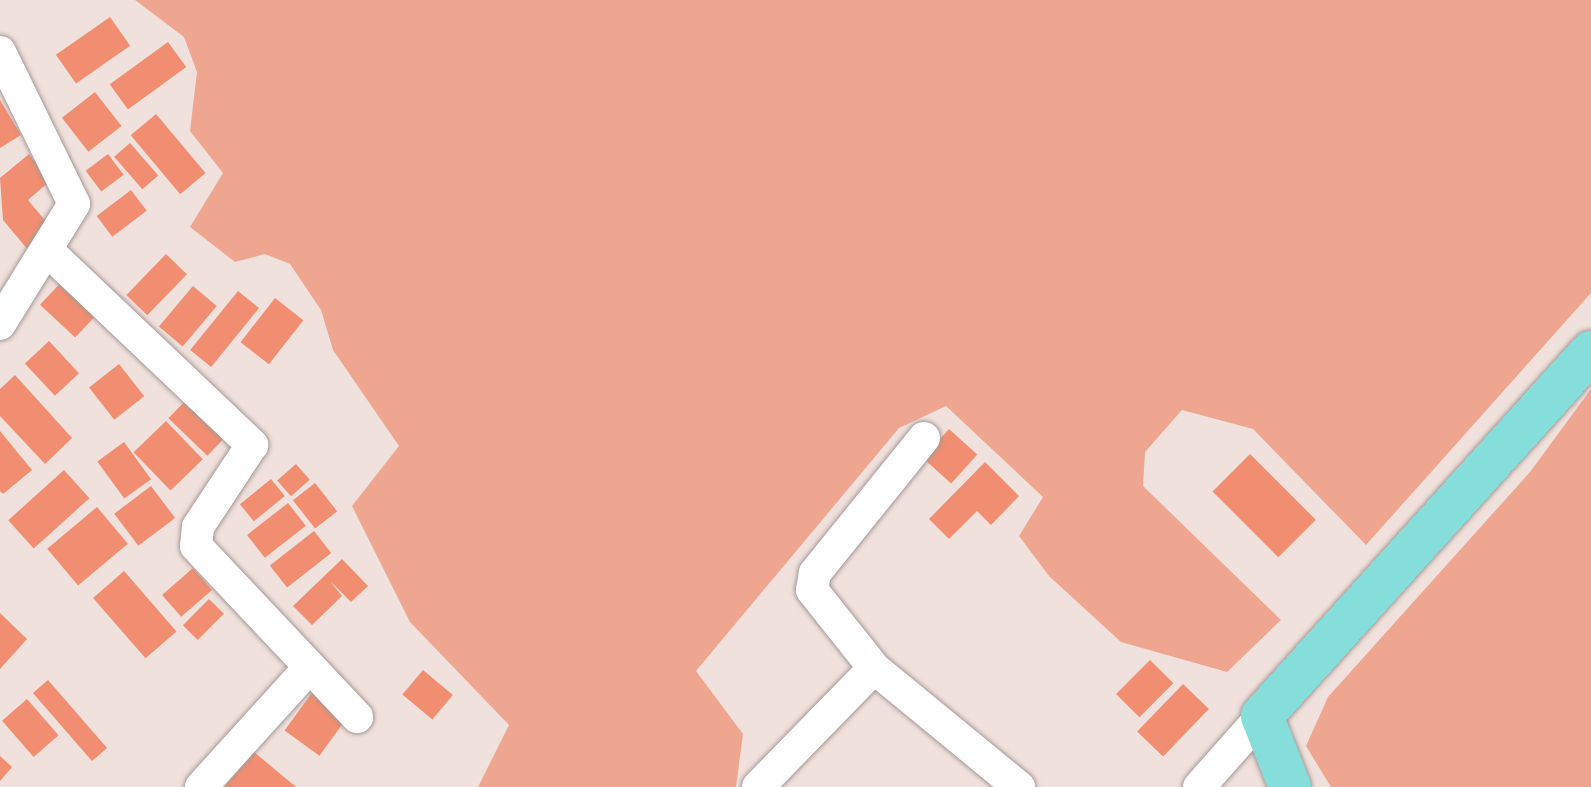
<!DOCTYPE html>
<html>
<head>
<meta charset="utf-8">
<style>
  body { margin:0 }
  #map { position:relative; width:1591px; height:787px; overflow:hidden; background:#f0e1dd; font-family:"Public Sans",sans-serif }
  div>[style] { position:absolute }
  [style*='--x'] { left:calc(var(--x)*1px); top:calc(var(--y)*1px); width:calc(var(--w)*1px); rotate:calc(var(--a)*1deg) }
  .green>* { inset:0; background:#efa691 }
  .building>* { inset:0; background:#f18d70; transform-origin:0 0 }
  .roads { filter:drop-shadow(0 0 2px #a69996) drop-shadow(0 0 2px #a69996) }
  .minor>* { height:32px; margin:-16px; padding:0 16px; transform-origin:16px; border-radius:16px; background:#fff }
  .major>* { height:42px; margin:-21px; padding:0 21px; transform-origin:21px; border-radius:21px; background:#86dedb }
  span { translate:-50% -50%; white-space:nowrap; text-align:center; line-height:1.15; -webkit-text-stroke:8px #f0e1dd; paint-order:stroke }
</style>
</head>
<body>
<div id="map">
  <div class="green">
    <i style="clip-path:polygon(135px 0,1591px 0,1591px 293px,1366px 545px,1253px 429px,1182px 410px,1145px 452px,1143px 486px,1281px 620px,1227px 672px,1121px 642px,1049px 576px,1019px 536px,1043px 497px,946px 406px,899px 428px,696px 671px,743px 734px,736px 787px,478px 787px,509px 725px,410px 622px,352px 506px,399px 446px,333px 350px,321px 310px,290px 264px,265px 254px,235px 262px,190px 227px,223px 173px,190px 131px,197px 72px,184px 37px)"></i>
    <i style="clip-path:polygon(1591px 389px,1591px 787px,1331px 787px,1306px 746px,1328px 697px,1530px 472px)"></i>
  </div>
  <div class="building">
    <i style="left:110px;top:17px;width:35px;height:66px;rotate:55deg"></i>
    <i style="left:168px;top:42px;width:31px;height:72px;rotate:54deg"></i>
    <i style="left:95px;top:92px;width:43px;height:42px;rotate:52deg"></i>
    <i style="clip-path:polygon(0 100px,21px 135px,0 148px)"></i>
    <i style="left:156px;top:114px;width:77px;height:33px;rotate:50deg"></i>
    <i style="left:130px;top:143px;width:43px;height:21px;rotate:49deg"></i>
    <i style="clip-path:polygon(29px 154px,50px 181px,28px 200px,53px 230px,29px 251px,3px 220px,0 178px)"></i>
    <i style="left:108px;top:154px;width:26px;height:28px;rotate:53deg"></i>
    <i style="left:131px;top:190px;width:26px;height:43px;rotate:53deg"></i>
    <i style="left:166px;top:254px;width:29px;height:57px;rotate:44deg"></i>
    <i style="left:66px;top:277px;width:48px;height:38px;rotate:43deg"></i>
    <i style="left:193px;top:286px;width:31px;height:53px;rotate:40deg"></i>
    <i style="left:238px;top:291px;width:27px;height:76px;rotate:39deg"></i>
    <i style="left:275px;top:298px;width:36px;height:56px;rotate:38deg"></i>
    <i style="left:49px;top:341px;width:44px;height:33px;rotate:47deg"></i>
    <i style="left:119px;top:364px;width:41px;height:38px;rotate:52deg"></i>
    <i style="clip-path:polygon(15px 375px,72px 438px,45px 464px,0 416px,0 389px)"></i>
    <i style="left:190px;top:396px;width:54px;height:31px;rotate:44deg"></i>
    <i style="left:166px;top:421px;width:53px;height:45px;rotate:46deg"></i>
    <i style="left:949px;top:429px;width:38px;height:39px;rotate:42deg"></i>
    <i style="clip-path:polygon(0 431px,32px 470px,3px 494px,0 491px)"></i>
    <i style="left:124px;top:442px;width:46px;height:33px;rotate:54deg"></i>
    <i style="left:1250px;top:454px;width:93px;height:53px;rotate:45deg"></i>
    <i style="clip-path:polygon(985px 462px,1019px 496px,991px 525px,977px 511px,949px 539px,929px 519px)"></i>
    <i style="left:296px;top:464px;width:21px;height:25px;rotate:49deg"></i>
    <i style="left:64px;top:470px;width:38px;height:75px;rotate:48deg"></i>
    <i style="left:271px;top:479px;width:22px;height:40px;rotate:51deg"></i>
    <i style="left:315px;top:483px;width:36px;height:28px;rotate:52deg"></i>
    <i style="left:151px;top:486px;width:40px;height:46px;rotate:53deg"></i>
    <i style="left:288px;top:503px;width:29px;height:52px;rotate:52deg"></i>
    <i style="left:97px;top:507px;width:48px;height:65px;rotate:50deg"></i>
    <i style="left:314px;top:531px;width:28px;height:56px;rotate:52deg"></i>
    <i style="clip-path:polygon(342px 559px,368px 586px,351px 602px,330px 581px,342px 596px,312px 625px,293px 606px)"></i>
    <i style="left:193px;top:568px;width:29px;height:41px;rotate:49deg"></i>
    <i style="left:124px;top:571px;width:80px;height:41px;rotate:49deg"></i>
    <i style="left:209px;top:599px;width:21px;height:37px;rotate:45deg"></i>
    <i style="clip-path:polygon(0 613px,27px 639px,0 669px)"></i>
    <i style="left:1150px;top:660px;width:33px;height:48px;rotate:45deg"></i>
    <i style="left:423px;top:670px;width:39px;height:32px;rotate:40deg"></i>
    <i style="left:48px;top:680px;width:90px;height:20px;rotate:49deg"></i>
    <i style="left:1183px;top:684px;width:36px;height:66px;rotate:44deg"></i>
    <i style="left:314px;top:690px;width:43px;height:50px;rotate:36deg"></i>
    <i style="left:27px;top:699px;width:48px;height:33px;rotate:49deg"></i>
    <i style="clip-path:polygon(254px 752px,296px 787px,224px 787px)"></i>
    <i style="clip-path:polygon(0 756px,12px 767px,0 781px)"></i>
  </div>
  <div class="roads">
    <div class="minor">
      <i style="--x:0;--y:52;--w:169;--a:64"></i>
      <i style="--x:74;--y:204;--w:141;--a:121.7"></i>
      <i style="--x:50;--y:253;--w:279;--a:43.5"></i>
      <i style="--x:252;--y:445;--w:98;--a:123.4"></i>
      <i style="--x:198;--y:527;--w:19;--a:96"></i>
      <i style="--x:196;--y:546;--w:235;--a:46.7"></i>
      <i style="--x:924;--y:438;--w:174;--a:128.9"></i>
      <i style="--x:815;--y:573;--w:17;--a:100"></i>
      <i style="--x:812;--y:590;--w:100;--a:51.5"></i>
      <i style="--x:874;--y:668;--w:188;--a:39.4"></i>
      <i style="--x:201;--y:787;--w:159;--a:-47.8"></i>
      <i style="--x:758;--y:787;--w:166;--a:-45.7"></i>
      <i style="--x:1199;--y:787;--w:95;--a:-48.4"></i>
    </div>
    <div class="major">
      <i style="--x:1290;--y:787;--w:76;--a:-111.5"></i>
      <i style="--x:1262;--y:716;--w:491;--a:-47.9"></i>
    </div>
  </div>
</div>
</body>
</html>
